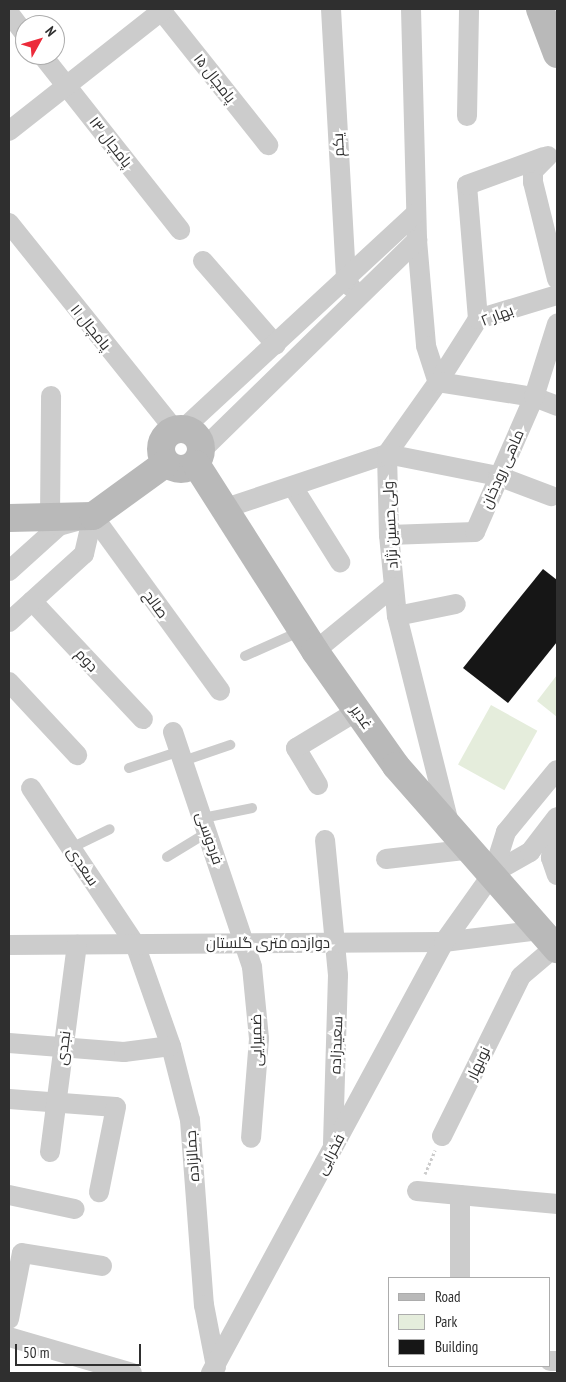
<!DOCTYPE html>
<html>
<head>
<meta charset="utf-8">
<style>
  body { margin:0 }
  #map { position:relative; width:566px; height:1382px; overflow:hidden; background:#fff; font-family:"PT Sans Narrow",Cairo,sans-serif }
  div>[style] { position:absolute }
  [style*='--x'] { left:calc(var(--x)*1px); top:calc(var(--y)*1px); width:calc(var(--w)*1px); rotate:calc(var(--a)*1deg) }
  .green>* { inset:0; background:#e5eddc; transform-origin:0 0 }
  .building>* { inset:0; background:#161616 }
  .path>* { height:3px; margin-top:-1.5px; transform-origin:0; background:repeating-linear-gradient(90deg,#ccc 0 2.5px,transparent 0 5px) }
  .service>* { height:10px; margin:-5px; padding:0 5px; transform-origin:5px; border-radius:5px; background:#ccc }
  .minor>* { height:20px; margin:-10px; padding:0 10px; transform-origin:10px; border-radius:10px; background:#ccc }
  .secondary>* { height:28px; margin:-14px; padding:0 14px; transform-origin:14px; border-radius:14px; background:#b9b9b9 }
  .secondary>.ring { margin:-14px; padding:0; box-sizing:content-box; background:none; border:28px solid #b9b9b9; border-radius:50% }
  span { translate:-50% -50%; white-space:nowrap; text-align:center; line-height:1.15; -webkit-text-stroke:5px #fff; paint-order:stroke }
  .street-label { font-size:15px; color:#2f2f2f }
  .frame { position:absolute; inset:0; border:10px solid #2f2f2f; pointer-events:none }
  .legend { position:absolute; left:388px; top:1277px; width:162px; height:90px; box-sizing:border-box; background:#fff; border:1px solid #acacac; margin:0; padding:6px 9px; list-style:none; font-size:15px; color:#2f2f2f }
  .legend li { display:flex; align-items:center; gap:10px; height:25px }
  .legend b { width:25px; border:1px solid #acacac }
  .north { position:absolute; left:15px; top:15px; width:50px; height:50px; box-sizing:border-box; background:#fff; border:1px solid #acacac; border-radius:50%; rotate:51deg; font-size:14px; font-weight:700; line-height:20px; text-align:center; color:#2f2f2f }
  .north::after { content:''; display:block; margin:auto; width:18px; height:22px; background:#ec2b3a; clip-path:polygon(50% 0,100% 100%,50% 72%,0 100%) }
  .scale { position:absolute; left:15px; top:1344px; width:126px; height:22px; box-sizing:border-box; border:2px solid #2f2f2f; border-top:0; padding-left:6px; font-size:15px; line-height:18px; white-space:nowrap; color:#2f2f2f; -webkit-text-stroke:4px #fff; paint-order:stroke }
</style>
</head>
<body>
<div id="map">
  <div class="green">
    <i style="clip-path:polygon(557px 675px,557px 717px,537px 701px)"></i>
    <i style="left:491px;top:705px;width:53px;height:68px;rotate:29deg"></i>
  </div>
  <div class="building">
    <i style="clip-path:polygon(543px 569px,557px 580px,557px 642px,508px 703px,463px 668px)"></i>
  </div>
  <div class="path">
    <i style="--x:425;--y:1174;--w:26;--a:-67"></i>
  </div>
  <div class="service">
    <i style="--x:245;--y:656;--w:61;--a:-24.1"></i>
    <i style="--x:183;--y:761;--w:50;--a:-18.8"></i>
    <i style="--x:129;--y:768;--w:54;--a:-18.4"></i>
    <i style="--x:203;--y:818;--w:50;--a:-11.5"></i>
    <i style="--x:71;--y:848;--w:43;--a:-26"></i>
    <i style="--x:167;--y:857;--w:48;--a:-31.4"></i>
  </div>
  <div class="minor">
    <i style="--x:160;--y:9;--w:174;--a:51.5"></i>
    <i style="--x:331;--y:9;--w:272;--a:86.8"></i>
    <i style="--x:346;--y:281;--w:8;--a:50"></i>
    <i style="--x:411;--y:9;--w:231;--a:88.5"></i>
    <i style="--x:417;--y:240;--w:106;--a:85.1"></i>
    <i style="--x:426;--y:346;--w:38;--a:72"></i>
    <i style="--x:438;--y:382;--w:88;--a:125.3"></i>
    <i style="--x:387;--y:454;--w:81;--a:88.6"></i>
    <i style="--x:389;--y:535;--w:81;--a:84.4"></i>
    <i style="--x:397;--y:616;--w:213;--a:75.9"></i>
    <i style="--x:9;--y:13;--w:26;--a:53"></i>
    <i style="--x:42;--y:55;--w:223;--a:51.7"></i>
    <i style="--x:467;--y:116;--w:107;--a:-88.9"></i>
    <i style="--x:9;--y:131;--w:197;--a:-38.2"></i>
    <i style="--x:548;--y:156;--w:21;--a:135"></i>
    <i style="--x:533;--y:171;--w:11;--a:90"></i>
    <i style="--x:533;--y:182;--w:100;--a:76.1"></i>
    <i style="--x:9;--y:223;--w:264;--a:51.3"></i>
    <i style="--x:203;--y:261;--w:111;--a:49"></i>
    <i style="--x:557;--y:295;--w:83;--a:163.1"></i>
    <i style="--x:478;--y:319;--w:75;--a:122.4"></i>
    <i style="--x:438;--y:382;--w:97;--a:8.9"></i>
    <i style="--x:534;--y:397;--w:25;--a:21"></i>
    <i style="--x:478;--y:319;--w:134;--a:-94.7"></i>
    <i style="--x:467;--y:185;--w:82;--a:-20"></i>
    <i style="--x:184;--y:428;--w:315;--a:-42.8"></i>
    <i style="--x:202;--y:450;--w:301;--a:-44.3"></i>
    <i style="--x:293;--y:487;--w:89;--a:57.9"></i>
    <i style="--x:223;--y:509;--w:173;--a:-18.5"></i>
    <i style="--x:387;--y:454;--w:113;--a:11.2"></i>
    <i style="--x:498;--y:476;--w:57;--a:20.7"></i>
    <i style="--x:93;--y:516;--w:216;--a:54"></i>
    <i style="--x:50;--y:518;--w:122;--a:-89.5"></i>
    <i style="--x:389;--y:535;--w:86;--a:-2"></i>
    <i style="--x:475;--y:532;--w:147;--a:-66.4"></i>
    <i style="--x:534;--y:397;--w:77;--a:-72.5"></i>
    <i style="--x:9;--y:571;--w:67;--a:-42"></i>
    <i style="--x:59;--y:526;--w:19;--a:-16"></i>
    <i style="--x:32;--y:601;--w:162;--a:46.8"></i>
    <i style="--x:397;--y:616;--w:60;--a:-11.5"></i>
    <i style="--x:9;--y:622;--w:101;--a:-42.2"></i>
    <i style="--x:84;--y:554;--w:39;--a:-77"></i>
    <i style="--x:315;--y:651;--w:101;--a:-39.4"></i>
    <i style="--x:9;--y:682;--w:100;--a:47"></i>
    <i style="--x:173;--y:732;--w:248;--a:71.4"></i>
    <i style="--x:252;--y:967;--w:72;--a:84.4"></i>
    <i style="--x:259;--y:1039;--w:99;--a:94.6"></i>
    <i style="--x:318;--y:785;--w:43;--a:-120.7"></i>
    <i style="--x:296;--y:748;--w:71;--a:-31.2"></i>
    <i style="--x:31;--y:788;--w:187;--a:56.3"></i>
    <i style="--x:135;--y:944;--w:108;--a:70.6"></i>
    <i style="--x:171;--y:1046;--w:76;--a:75.6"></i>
    <i style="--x:190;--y:1120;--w:186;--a:85.7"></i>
    <i style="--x:204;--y:1305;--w:63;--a:79"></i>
    <i style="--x:557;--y:819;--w:39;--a:99"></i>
    <i style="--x:551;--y:858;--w:18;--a:71"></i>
    <i style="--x:325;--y:840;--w:136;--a:84.5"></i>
    <i style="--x:338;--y:975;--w:169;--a:91.7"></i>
    <i style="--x:386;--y:859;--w:87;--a:-6.6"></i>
    <i style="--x:493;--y:873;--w:43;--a:-29.6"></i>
    <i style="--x:530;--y:852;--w:44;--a:-52.4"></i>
    <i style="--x:9;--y:945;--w:435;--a:-0.4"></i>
    <i style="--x:444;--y:942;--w:98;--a:-7.1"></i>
    <i style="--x:9;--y:1043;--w:115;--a:4.5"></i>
    <i style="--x:124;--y:1052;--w:47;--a:-7.3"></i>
    <i style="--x:9;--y:1099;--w:107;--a:4.3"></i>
    <i style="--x:116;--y:1107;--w:87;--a:101.3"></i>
    <i style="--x:442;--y:1136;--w:178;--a:-63.7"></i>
    <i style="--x:521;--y:976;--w:45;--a:-40.5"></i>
    <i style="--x:50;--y:1152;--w:209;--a:-82.6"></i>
    <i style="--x:417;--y:1191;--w:141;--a:5.3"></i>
    <i style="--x:9;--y:1195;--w:67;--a:12"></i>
    <i style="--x:460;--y:1278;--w:83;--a:-90"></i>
    <i style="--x:9;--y:1319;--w:67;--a:-78.9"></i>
    <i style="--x:22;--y:1253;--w:81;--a:9.2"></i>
    <i style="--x:9;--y:1337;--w:128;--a:16.3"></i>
    <i style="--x:550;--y:1361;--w:7;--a:0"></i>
    <i style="--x:211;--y:1373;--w:490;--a:-61.6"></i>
    <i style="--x:444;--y:942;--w:85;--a:-54.6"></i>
    <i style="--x:493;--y:873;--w:43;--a:-72.4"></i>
    <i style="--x:506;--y:832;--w:80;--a:-50.6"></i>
  </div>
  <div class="secondary">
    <i style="--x:540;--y:9;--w:48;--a:69.3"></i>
    <i class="ring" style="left:161px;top:429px;width:12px;height:12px"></i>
    <i style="--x:196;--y:464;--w:222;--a:57.5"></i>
    <i style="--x:315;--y:651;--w:141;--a:54.8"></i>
    <i style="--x:396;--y:766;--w:244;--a:48.7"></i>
    <i style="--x:9;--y:518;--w:84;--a:-1.4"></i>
    <i style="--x:93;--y:516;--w:90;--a:-36"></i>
  </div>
  <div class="street-label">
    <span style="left:215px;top:78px;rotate:52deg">پامچال ۱۵</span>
    <span style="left:111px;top:142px;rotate:52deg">پامچال ۱۳</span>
    <span style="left:338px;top:145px;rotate:-93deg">یکم</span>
    <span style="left:497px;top:315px;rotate:-21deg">بهار ۲</span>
    <span style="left:91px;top:327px;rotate:51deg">پامچال ۱۱</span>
    <span style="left:502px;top:469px;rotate:-66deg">ماهی رودخان</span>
    <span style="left:390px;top:525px;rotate:-93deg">ولی حسین نژاد</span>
    <span style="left:156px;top:604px;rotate:54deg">صالح</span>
    <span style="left:87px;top:660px;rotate:47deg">دوم</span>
    <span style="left:362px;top:717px;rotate:55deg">غدیر</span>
    <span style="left:210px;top:838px;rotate:71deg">فردوسی</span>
    <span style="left:83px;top:866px;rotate:56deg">سعدی</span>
    <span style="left:268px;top:943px">دوازده متری گلستان</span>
    <span style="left:256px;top:1040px;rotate:-91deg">ضمیرایی</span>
    <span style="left:336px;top:1045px;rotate:-88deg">سعیدزاده</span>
    <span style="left:63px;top:1048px;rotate:-83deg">نجدی</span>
    <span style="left:478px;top:1063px;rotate:-64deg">نوبهار</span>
    <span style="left:330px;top:1154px;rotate:-62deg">فخرایی</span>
    <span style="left:192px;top:1156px;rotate:-94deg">جمالزاده</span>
  </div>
  <div class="frame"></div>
  <ul class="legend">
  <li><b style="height:6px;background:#b9b9b9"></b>Road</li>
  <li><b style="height:14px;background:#e5eddc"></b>Park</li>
  <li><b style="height:14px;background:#161616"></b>Building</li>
  </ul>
  <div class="north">N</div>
  <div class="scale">50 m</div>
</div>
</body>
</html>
